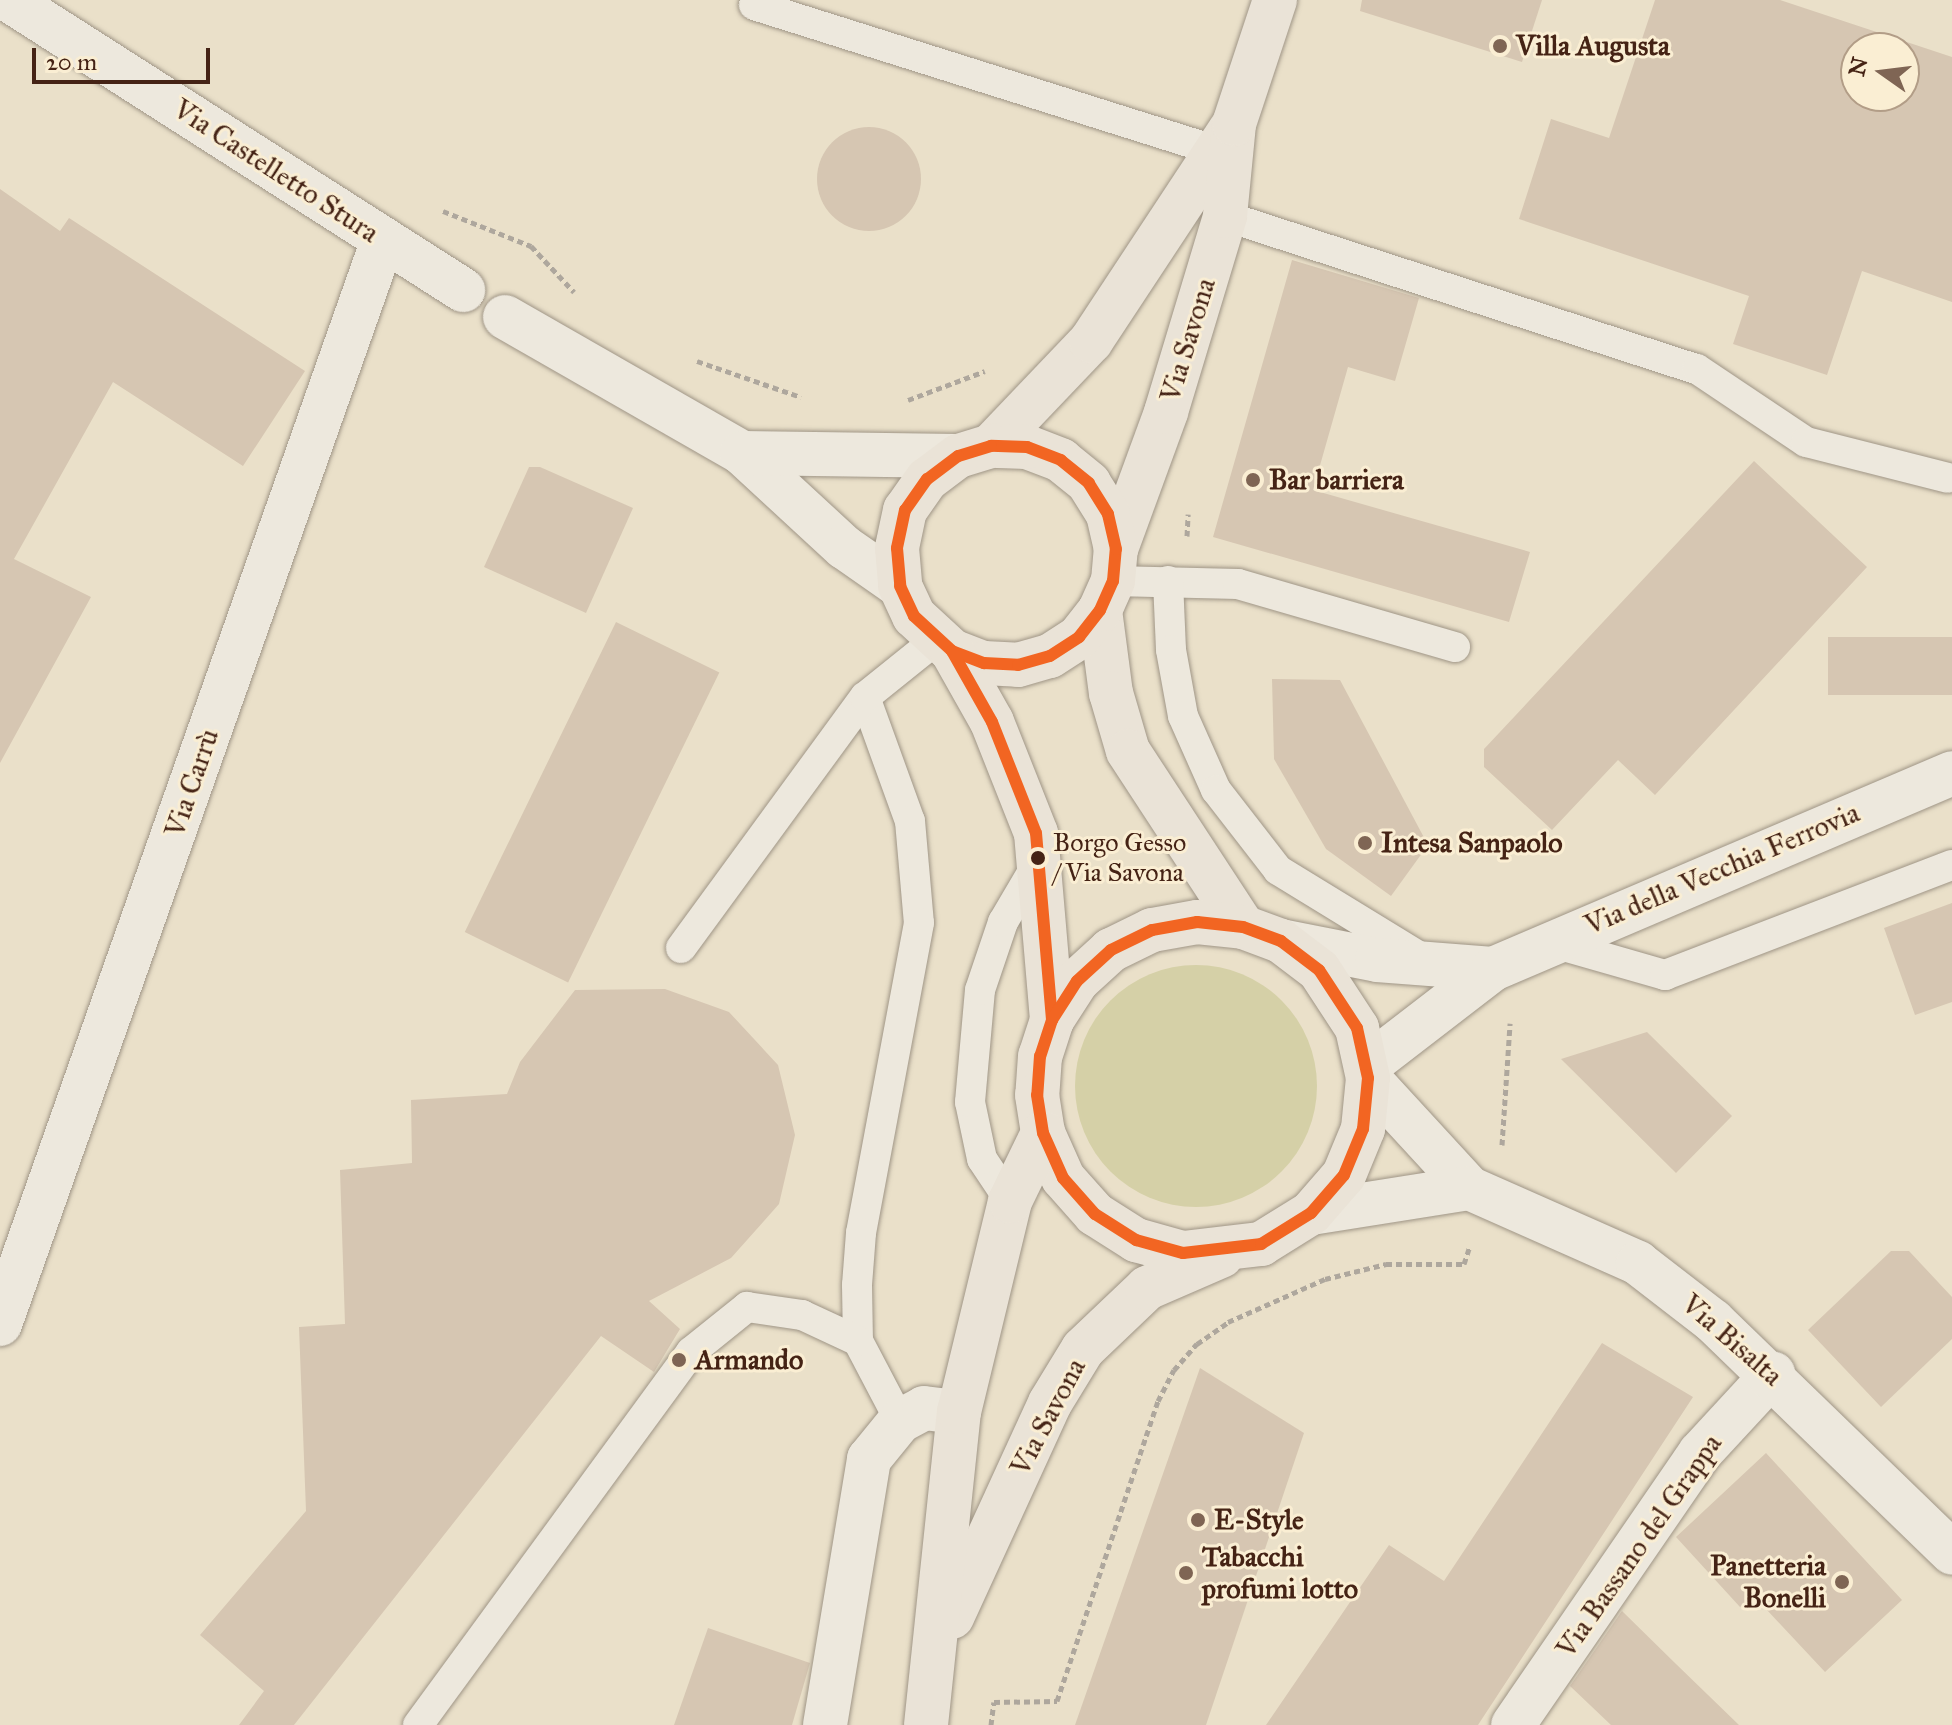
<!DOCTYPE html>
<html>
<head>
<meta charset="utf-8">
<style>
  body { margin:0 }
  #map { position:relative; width:1952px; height:1725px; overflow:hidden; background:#eae0c9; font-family:"IM FELL Great Primer",serif }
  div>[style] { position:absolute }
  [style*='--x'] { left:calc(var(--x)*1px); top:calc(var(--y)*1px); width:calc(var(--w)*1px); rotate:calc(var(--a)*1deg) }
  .green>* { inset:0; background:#d5d0a7 }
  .round { border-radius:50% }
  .building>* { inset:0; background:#d6c6b2; transform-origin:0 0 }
  .path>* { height:5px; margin-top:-2.5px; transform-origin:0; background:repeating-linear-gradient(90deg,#aea79d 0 6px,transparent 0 10px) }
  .roads { filter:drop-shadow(0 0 2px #9f9586) drop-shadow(0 0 2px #9f9586) }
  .lane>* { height:30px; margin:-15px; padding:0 15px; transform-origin:15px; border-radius:15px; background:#ede8dd }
  .street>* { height:44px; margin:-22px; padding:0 22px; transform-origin:22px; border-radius:22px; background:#ede8dd }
  .secondary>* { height:44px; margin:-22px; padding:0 22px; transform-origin:22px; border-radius:22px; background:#ede8dd }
  .primary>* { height:44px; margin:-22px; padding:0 22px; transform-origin:22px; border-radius:22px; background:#eae3d7 }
  .bus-1>* { height:12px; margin:-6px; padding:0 6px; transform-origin:6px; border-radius:6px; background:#f26522 }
  .dots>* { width:22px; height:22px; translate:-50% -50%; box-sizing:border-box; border:4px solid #faeed3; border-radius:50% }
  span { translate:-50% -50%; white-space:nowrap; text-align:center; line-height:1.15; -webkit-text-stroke:6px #faeed3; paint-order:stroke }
  .bus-label { font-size:26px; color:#452315 }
  .left { translate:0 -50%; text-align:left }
  .poi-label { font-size:28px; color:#452315; font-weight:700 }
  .right { translate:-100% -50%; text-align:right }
  .street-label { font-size:28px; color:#452315 }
  .north { position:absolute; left:1840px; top:32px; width:80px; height:80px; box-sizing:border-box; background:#faeed3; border:2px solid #b29d87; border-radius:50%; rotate:284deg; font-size:22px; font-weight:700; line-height:32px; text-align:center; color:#452315 }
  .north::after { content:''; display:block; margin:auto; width:28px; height:36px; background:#7f6554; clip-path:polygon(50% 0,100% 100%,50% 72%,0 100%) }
  .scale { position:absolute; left:32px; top:48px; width:178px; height:36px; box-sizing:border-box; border:4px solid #452315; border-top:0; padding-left:10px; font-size:24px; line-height:28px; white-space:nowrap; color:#452315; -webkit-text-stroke:6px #faeed3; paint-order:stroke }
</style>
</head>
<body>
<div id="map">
  <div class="green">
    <i class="round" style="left:1075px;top:965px;width:242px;height:242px"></i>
  </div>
  <div class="building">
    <i style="clip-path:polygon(1362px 0,1542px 0,1522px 62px,1360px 11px)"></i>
    <i style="clip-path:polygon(evenodd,1655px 0,1780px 0,1952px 57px,1952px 302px,1862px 271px,1827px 375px,1733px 344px,1749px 296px,1519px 219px,1551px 119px,1609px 138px,1655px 0,1856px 48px,1904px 48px,1904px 96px,1856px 96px,1856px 48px)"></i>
    <i class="round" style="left:817px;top:127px;width:104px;height:104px"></i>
    <i style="clip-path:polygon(0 189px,60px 231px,69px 218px,305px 371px,243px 466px,113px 382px,14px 559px,91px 597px,0 763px)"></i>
    <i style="clip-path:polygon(1292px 260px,1419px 298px,1395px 381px,1348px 367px,1313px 490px,1530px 552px,1509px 622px,1213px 537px)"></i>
    <i style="clip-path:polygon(1754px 461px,1867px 567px,1655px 795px,1618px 760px,1552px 830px,1484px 767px,1484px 749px)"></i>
    <i style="clip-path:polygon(529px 467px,540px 467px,633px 508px,586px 613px,484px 567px)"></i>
    <i style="left:616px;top:622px;width:115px;height:345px;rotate:26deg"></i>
    <i style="left:1952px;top:637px;width:58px;height:124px;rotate:90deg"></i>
    <i style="clip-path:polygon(1272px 679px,1340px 680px,1428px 845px,1391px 896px,1326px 849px,1274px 759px)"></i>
    <i style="clip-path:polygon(1952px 903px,1952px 1002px,1915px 1015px,1884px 928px)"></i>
    <i style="clip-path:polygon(665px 989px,729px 1012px,778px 1065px,795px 1135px,779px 1204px,731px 1258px,649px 1301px,680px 1329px,654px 1372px,601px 1336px,294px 1725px,239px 1725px,264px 1691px,200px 1635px,306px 1511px,299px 1327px,345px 1324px,340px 1170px,412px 1163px,411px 1100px,507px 1094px,520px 1062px,575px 990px)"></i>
    <i style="clip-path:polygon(1647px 1032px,1732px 1116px,1676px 1173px,1561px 1059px)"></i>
    <i style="clip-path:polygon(1891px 1251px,1909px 1251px,1952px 1297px,1952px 1339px,1881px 1407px,1808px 1330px)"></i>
    <i style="clip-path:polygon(1602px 1343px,1693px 1397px,1478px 1725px,1266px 1725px,1389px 1545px,1444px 1581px)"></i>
    <i style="clip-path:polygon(1200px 1368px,1304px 1433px,1206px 1725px,1075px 1725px)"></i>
    <i style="clip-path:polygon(1766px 1453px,1902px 1600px,1825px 1672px,1753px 1595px,1740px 1607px,1676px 1537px)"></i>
    <i style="clip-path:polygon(1622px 1611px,1676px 1664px,1739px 1725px,1611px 1725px,1570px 1686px)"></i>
    <i style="clip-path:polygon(708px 1628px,810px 1663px,792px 1725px,674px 1725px)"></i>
  </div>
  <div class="path">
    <i style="--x:443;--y:211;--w:95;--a:21.7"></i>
    <i style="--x:531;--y:246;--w:63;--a:46.9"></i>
    <i style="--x:697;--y:361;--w:110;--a:19.1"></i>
    <i style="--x:908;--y:400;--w:82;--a:-20.6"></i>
    <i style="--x:1187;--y:536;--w:22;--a:-87"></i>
    <i style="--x:1502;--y:1145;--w:122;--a:-86.2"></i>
    <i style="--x:991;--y:1725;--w:23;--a:-83"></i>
    <i style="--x:994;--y:1702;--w:63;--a:-0.9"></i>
    <i style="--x:1057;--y:1701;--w:317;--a:-71.4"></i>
    <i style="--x:1158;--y:1401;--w:35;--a:-63"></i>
    <i style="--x:1174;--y:1370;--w:35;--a:-49"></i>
    <i style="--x:1197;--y:1344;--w:38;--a:-35"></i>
    <i style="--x:1228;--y:1322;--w:106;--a:-23.9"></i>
    <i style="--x:1325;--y:1279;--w:63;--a:-13.8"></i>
    <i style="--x:1386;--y:1264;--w:78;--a:0"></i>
    <i style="--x:1464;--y:1264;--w:19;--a:-72"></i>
  </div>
  <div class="roads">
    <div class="lane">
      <i style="--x:754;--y:5;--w:485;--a:17.5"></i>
      <i style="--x:1225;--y:216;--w:496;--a:18"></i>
      <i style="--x:1697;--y:369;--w:131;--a:33.8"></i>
      <i style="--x:1806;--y:442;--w:146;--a:14.2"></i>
      <i style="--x:1113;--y:581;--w:125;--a:1.4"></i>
      <i style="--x:1238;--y:584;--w:226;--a:16.2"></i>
      <i style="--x:1168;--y:581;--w:69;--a:87.5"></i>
      <i style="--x:1171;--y:650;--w:67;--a:79.7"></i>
      <i style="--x:1183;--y:716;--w:81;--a:66"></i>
      <i style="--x:1216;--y:790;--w:101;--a:52.2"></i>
      <i style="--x:1278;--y:870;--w:170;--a:31.5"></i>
      <i style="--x:865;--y:697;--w:132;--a:70.1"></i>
      <i style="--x:910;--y:821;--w:102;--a:85"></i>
      <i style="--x:919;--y:923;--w:315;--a:100.6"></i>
      <i style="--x:861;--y:1233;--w:52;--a:94.4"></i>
      <i style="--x:857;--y:1285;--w:56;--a:89"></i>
      <i style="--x:858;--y:1341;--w:90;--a:62.3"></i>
      <i style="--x:1550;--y:942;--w:120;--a:16"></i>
      <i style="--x:1665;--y:975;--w:307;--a:-21"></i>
      <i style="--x:681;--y:948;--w:311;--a:-53.8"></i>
      <i style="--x:865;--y:697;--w:91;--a:-38.8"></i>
      <i style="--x:1010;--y:1201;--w:50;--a:-123.7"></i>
      <i style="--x:982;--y:1159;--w:58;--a:-101.9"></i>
      <i style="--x:970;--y:1102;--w:112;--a:-84.9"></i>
      <i style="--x:980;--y:990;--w:72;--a:-71.3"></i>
      <i style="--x:1003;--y:922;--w:71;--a:-59.5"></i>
      <i style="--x:418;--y:1725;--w:462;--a:-53.8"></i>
      <i style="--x:691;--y:1352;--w:72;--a:-38.8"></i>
      <i style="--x:747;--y:1307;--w:56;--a:8.3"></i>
      <i style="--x:802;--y:1315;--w:62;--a:24.9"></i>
    </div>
    <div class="street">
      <i style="--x:0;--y:1324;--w:1150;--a:-70.54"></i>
      <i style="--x:825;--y:1725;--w:270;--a:-80.6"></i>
      <i style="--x:869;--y:1459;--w:49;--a:-50.8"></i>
      <i style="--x:900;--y:1421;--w:27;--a:-28"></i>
      <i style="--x:924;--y:1408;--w:35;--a:7"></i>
      <i style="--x:1513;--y:1725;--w:330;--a:-55.5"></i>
      <i style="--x:1700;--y:1453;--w:108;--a:-47.3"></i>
    </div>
    <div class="secondary">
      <i style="--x:9;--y:0;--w:539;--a:32.57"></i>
      <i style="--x:505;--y:317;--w:273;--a:29.8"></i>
      <i style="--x:742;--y:453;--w:139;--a:42.7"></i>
      <i style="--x:844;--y:547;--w:68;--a:34.9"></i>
      <i style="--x:742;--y:453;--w:216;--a:0.8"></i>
      <i style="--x:1281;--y:941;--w:98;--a:11.2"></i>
      <i style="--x:1377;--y:960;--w:116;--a:4.4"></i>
      <i style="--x:1367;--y:1066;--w:159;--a:-37.6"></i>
      <i style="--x:1493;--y:969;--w:499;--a:-23.1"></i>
      <i style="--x:1368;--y:1078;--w:149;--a:47.4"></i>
      <i style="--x:1469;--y:1188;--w:185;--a:23.9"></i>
      <i style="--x:1638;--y:1263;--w:95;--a:37.7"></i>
      <i style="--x:1713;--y:1321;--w:333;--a:44.1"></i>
      <i style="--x:1311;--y:1213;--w:160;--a:-9"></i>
    </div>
    <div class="primary">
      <i style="--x:991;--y:446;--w:145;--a:-46.4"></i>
      <i style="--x:1091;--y:341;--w:253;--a:-56.6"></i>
      <i style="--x:1116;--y:549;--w:146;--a:-69.9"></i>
      <i style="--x:1166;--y:412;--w:205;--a:-73.2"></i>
      <i style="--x:1225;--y:216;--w:92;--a:-84.4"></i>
      <i style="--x:1234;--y:124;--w:131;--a:-71.7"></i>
      <i style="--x:1100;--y:610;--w:84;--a:82.5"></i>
      <i style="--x:1111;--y:693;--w:60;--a:73.7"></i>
      <i style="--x:1128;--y:751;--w:210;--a:56.8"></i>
      <i style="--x:952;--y:651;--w:34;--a:21"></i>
      <i style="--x:984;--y:663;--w:34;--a:3"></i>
      <i style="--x:1018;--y:665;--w:33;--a:-16"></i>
      <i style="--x:1050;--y:656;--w:35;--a:-33"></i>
      <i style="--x:1079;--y:637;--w:34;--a:-52"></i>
      <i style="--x:1100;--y:610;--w:32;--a:-66"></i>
      <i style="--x:1113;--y:581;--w:32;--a:-85"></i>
      <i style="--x:1116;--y:549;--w:36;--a:-103"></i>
      <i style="--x:1108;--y:514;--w:36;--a:-122"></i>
      <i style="--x:1089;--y:483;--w:36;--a:-141"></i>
      <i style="--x:1061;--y:460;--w:36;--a:-159"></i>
      <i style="--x:1027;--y:447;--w:36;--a:-178"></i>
      <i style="--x:991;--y:446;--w:34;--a:163"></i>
      <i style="--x:958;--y:456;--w:39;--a:143"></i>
      <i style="--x:927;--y:479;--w:38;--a:125"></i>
      <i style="--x:905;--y:510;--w:39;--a:102"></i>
      <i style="--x:897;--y:548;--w:38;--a:85"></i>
      <i style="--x:900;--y:586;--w:33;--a:65"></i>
      <i style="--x:914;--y:616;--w:52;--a:42.6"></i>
      <i style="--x:952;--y:651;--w:81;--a:60.6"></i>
      <i style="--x:992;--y:722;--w:119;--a:68.4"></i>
      <i style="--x:1036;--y:833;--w:188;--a:85.1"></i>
      <i style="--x:1052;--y:1020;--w:38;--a:108"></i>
      <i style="--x:1040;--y:1056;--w:39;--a:94"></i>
      <i style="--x:1037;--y:1095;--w:38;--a:81"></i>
      <i style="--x:1043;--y:1133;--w:49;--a:66"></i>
      <i style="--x:1063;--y:1178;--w:48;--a:48.4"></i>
      <i style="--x:1095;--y:1214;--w:49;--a:32.4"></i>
      <i style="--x:1136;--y:1240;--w:49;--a:15.5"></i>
      <i style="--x:1183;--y:1253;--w:79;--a:-6.6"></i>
      <i style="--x:1261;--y:1244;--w:59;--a:-31.8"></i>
      <i style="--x:1311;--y:1213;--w:50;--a:-49"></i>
      <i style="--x:1344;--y:1175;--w:50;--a:-67.6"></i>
      <i style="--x:1363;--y:1129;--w:51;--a:-84.4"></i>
      <i style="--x:1368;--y:1078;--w:51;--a:-102.4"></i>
      <i style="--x:1357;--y:1028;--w:69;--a:-123.2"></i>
      <i style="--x:1319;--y:970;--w:48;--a:-142.7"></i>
      <i style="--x:1281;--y:941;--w:40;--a:-159.8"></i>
      <i style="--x:1243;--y:927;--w:46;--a:-173.8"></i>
      <i style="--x:1197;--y:922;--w:46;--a:169.9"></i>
      <i style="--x:1152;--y:930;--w:46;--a:154"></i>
      <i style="--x:1111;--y:950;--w:46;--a:137.6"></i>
      <i style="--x:1077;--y:981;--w:46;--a:122.7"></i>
      <i style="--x:952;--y:1617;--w:235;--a:-65.4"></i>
      <i style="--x:1050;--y:1403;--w:63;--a:-58.6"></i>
      <i style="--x:1083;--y:1349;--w:88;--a:-43.6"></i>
      <i style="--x:1147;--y:1288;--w:81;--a:-23.4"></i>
      <i style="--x:926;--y:1725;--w:315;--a:-84"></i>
      <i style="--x:959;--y:1412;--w:217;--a:-76.4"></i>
      <i style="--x:1010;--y:1201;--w:76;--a:-64.1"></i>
    </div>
  </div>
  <div class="bus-1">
    <i style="--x:952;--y:651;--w:34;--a:21"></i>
    <i style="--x:984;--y:663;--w:34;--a:3"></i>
    <i style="--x:1018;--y:665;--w:33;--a:-16"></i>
    <i style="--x:1050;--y:656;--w:35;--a:-33"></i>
    <i style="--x:1079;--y:637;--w:34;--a:-52"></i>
    <i style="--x:1100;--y:610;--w:32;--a:-66"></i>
    <i style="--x:1113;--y:581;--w:32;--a:-85"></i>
    <i style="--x:1116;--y:549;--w:36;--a:-103"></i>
    <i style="--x:1108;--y:514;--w:36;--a:-122"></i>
    <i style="--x:1089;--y:483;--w:36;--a:-141"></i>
    <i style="--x:1061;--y:460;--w:36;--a:-159"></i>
    <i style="--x:1027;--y:447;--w:36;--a:-178"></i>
    <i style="--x:991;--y:446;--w:34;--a:163"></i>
    <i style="--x:958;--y:456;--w:39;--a:143"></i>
    <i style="--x:927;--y:479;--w:38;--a:125"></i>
    <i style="--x:905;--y:510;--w:39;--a:102"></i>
    <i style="--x:897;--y:548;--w:38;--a:85"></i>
    <i style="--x:900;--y:586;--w:33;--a:65"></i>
    <i style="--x:914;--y:616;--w:52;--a:42.6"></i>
    <i style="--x:952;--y:651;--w:81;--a:60.6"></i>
    <i style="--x:992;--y:722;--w:119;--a:68.4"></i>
    <i style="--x:1036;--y:833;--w:188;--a:85.1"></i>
    <i style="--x:1052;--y:1020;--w:38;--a:108"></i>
    <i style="--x:1040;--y:1056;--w:39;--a:94"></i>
    <i style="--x:1037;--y:1095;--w:38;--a:81"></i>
    <i style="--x:1043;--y:1133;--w:49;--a:66"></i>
    <i style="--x:1063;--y:1178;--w:48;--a:48.4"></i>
    <i style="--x:1095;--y:1214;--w:49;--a:32.4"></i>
    <i style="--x:1136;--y:1240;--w:49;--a:15.5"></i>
    <i style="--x:1183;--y:1253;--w:79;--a:-6.6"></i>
    <i style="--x:1261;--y:1244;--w:59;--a:-31.8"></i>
    <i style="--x:1311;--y:1213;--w:50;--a:-49"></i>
    <i style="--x:1344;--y:1175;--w:50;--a:-67.6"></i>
    <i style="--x:1363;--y:1129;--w:51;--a:-84.4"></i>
    <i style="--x:1368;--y:1078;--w:51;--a:-102.4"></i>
    <i style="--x:1357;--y:1028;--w:69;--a:-123.2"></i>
    <i style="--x:1319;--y:970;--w:48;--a:-142.7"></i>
    <i style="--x:1281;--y:941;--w:40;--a:-159.8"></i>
    <i style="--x:1243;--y:927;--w:46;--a:-173.8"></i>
    <i style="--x:1197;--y:922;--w:46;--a:169.9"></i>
    <i style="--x:1152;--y:930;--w:46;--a:154"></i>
    <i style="--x:1111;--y:950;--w:46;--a:137.6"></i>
    <i style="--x:1077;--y:981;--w:46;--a:122.7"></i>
  </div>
  <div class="dots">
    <i style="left:1500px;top:46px;background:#7f6554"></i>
    <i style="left:1253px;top:480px;background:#7f6554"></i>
    <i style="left:1365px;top:843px;background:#7f6554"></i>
    <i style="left:1038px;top:858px;background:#452315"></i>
    <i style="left:679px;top:1360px;background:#7f6554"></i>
    <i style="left:1198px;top:1520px;background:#7f6554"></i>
    <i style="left:1186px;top:1573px;background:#7f6554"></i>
    <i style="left:1842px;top:1582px;background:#7f6554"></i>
  </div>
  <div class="bus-label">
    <span class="left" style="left:1053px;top:858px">Borgo Gesso<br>/ Via Savona</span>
  </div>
  <div class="poi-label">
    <span class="left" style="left:1516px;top:46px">Villa Augusta</span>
    <span class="left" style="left:1269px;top:480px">Bar barriera</span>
    <span class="left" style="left:1381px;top:843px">Intesa Sanpaolo</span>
    <span class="left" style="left:695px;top:1360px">Armando</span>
    <span class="left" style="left:1214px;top:1520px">E-Style</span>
    <span class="left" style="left:1202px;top:1573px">Tabacchi<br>profumi lotto</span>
    <span class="right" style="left:1826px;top:1582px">Panetteria<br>Bonelli</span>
  </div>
  <div class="street-label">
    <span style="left:276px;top:171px;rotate:33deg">Via Castelletto Stura</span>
    <span style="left:1188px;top:340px;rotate:-73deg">Via Savona</span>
    <span style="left:192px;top:783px;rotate:-71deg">Via Carrù</span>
    <span style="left:1722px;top:869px;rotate:-23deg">Via della Vecchia Ferrovia</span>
    <span style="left:1732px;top:1340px;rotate:41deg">Via Bisalta</span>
    <span style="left:1048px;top:1417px;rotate:-62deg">Via Savona</span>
    <span style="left:1639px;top:1546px;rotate:-55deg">Via Bassano del Grappa</span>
  </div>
  <div class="north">N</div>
  <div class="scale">20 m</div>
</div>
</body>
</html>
